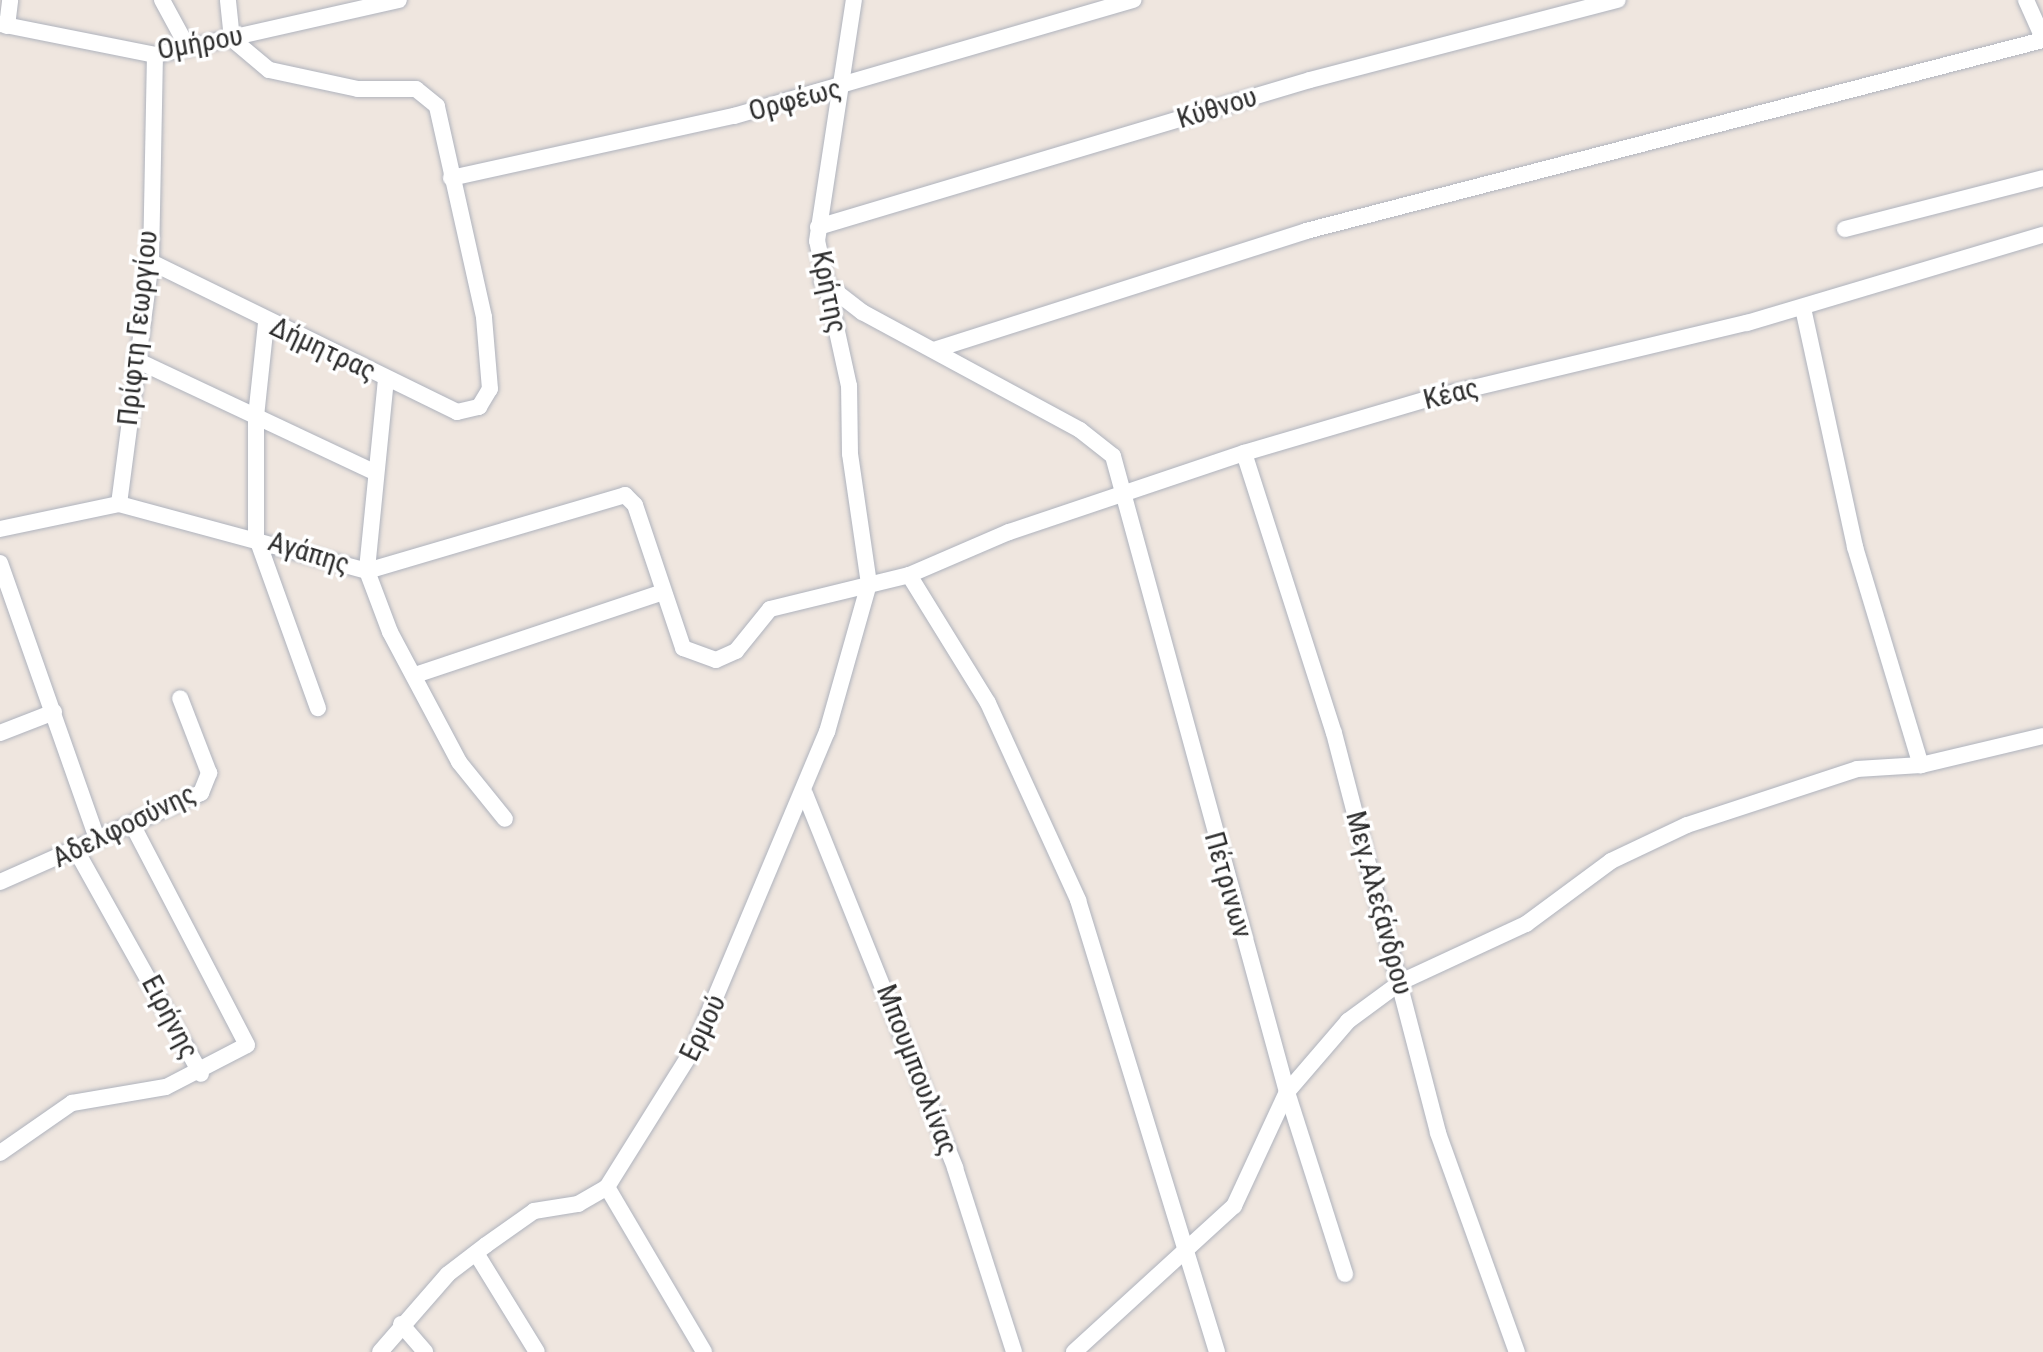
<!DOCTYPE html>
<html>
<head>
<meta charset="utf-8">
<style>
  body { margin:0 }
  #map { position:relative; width:2043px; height:1352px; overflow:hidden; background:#efe6df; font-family:"Roboto Condensed",sans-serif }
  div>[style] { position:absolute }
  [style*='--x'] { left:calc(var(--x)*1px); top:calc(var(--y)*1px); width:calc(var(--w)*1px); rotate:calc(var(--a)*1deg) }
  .roads { filter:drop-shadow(0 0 2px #afb3bd) drop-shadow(0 0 2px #afb3bd) }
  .street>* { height:16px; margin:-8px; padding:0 8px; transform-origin:8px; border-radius:8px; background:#fff }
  span { translate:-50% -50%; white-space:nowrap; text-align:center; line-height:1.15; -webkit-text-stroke:7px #fff; paint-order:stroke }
  .street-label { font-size:28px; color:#2d2d2d }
</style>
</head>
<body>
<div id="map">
  <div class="roads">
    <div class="street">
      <i style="--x:162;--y:0;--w:52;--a:61.5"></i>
      <i style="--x:2026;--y:0;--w:42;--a:65.9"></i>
      <i style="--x:0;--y:24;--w:158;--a:11.3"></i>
      <i style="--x:155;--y:55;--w:250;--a:-12.7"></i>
      <i style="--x:7;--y:26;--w:26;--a:-83"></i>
      <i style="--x:451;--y:178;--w:290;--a:-12.4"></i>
      <i style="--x:734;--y:116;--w:416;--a:-16.2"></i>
      <i style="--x:818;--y:227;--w:513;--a:-16.64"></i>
      <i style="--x:1310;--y:80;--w:318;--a:-14.6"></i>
      <i style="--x:1845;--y:229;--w:204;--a:-14.4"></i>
      <i style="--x:151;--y:262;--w:341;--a:26.1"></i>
      <i style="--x:457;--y:412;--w:23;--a:-13"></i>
      <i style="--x:479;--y:407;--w:21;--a:-59"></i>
      <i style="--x:490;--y:389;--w:72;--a:-94.8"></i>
      <i style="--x:484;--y:317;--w:216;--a:-102.6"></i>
      <i style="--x:437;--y:106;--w:27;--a:-141"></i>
      <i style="--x:416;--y:89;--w:58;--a:180"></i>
      <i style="--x:358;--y:89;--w:91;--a:-167.9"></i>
      <i style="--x:269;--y:70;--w:48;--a:-140"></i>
      <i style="--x:232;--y:39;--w:39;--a:-96"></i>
      <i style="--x:822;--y:281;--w:51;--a:37.8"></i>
      <i style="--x:862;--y:312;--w:248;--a:28.4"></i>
      <i style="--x:1080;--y:430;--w:42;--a:38.2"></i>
      <i style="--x:1113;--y:456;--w:659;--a:74.7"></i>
      <i style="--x:1287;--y:1092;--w:191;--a:72.3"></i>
      <i style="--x:1803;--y:308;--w:245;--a:77.7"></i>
      <i style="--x:1855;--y:547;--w:228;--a:73.2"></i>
      <i style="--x:266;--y:323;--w:95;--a:96.1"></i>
      <i style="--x:256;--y:417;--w:119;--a:90"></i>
      <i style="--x:256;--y:536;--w:183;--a:70.2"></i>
      <i style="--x:934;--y:350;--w:391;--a:-17.7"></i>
      <i style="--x:1306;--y:231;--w:761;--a:-14.53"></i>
      <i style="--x:136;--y:360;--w:263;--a:25.2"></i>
      <i style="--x:386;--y:379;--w:193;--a:95.7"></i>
      <i style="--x:367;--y:571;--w:65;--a:69.3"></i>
      <i style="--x:390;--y:632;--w:147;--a:62"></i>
      <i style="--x:459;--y:762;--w:73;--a:51.1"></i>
      <i style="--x:1244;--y:453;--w:294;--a:72.2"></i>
      <i style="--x:1334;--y:733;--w:413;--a:75.4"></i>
      <i style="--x:1438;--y:1133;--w:233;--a:70.2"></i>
      <i style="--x:119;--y:504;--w:244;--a:-82.5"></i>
      <i style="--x:151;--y:262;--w:207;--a:-88.9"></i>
      <i style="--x:0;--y:529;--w:122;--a:-11.9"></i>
      <i style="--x:119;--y:504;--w:257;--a:15.1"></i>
      <i style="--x:367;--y:571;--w:269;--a:-16.4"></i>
      <i style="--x:625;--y:495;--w:14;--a:45"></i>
      <i style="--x:635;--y:505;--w:151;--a:71.4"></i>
      <i style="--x:683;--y:648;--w:35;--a:20"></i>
      <i style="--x:716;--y:660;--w:22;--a:-24"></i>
      <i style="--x:736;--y:651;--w:54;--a:-51"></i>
      <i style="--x:770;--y:609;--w:143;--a:-13.7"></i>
      <i style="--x:909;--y:575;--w:109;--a:-23.3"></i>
      <i style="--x:1009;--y:532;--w:248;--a:-18.6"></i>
      <i style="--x:1244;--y:453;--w:195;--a:-16.4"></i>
      <i style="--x:1431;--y:398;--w:325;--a:-13.4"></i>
      <i style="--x:1747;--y:323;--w:309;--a:-16.6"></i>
      <i style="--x:0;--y:563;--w:293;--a:70.6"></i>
      <i style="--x:909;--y:575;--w:150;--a:58.3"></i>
      <i style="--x:988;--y:703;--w:217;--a:65.4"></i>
      <i style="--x:1078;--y:900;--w:473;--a:72.9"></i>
      <i style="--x:418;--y:674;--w:255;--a:-18.5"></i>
      <i style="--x:0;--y:733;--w:58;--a:-21.3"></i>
      <i style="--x:805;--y:794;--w:403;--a:68.1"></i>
      <i style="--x:955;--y:1168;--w:193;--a:72.2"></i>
      <i style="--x:77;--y:852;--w:254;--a:60.8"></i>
      <i style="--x:0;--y:882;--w:220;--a:-23.9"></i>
      <i style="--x:201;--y:793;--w:22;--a:-68"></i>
      <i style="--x:209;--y:773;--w:80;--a:-111.1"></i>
      <i style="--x:0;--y:1153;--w:88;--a:-34.8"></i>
      <i style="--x:72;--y:1103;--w:95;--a:-9.7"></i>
      <i style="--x:166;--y:1087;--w:91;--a:-27.4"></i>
      <i style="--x:247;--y:1045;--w:249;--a:-117.5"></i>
      <i style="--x:607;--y:1187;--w:191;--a:59.5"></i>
      <i style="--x:476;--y:1253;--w:116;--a:58.4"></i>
      <i style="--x:401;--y:1324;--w:37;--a:49"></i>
      <i style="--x:380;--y:1352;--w:103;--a:-48.9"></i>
      <i style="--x:448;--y:1274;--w:48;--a:-37.3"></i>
      <i style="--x:486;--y:1245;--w:59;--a:-35.3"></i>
      <i style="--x:534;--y:1211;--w:45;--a:-9"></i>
      <i style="--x:578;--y:1204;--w:34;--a:-30"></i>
      <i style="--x:607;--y:1187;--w:164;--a:-58"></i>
      <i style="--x:694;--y:1048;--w:343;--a:-67.2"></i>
      <i style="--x:827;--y:732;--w:154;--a:-74.2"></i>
      <i style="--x:869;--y:584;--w:131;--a:-98.3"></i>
      <i style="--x:850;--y:454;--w:68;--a:-90.8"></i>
      <i style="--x:849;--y:386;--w:148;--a:-102.4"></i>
      <i style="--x:817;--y:241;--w:244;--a:-81.3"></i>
      <i style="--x:1074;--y:1352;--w:217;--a:-42.4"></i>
      <i style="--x:1234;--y:1206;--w:126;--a:-65.1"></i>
      <i style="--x:1287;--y:1092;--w:94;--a:-49.3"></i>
      <i style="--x:1348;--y:1021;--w:66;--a:-36.3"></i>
      <i style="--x:1401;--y:982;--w:138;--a:-24.9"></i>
      <i style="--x:1526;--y:924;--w:106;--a:-36.5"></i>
      <i style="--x:1611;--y:861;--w:84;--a:-25.3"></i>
      <i style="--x:1687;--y:825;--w:179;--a:-18.2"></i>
      <i style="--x:1857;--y:769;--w:64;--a:-3.6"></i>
      <i style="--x:1921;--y:765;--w:125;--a:-13.4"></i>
    </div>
  </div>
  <div class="street-label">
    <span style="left:200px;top:43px;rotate:-10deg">Ομήρου</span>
    <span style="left:795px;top:100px;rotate:-15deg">Ορφέως</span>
    <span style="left:1217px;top:108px;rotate:-17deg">Κύθνου</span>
    <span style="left:829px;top:292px;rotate:78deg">Κρήτης</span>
    <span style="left:138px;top:328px;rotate:-84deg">Πρίφτη Γεωργίου</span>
    <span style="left:323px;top:349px;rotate:25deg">Δήμητρας</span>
    <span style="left:1451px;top:394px;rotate:-14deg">Κέας</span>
    <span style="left:309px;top:553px;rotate:17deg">Αγάπης</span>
    <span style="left:124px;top:826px;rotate:-26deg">Αδελφοσύνης</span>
    <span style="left:1228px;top:885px;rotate:74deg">Πέτρινων</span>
    <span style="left:1379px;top:903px;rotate:75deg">Μεγ.Αλεξάνδρου</span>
    <span style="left:170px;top:1017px;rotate:62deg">Ειρήνης</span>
    <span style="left:703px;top:1028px;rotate:-64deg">Ερμού</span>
    <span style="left:917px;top:1070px;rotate:69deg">Μπουμπουλίνας</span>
  </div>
</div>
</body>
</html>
